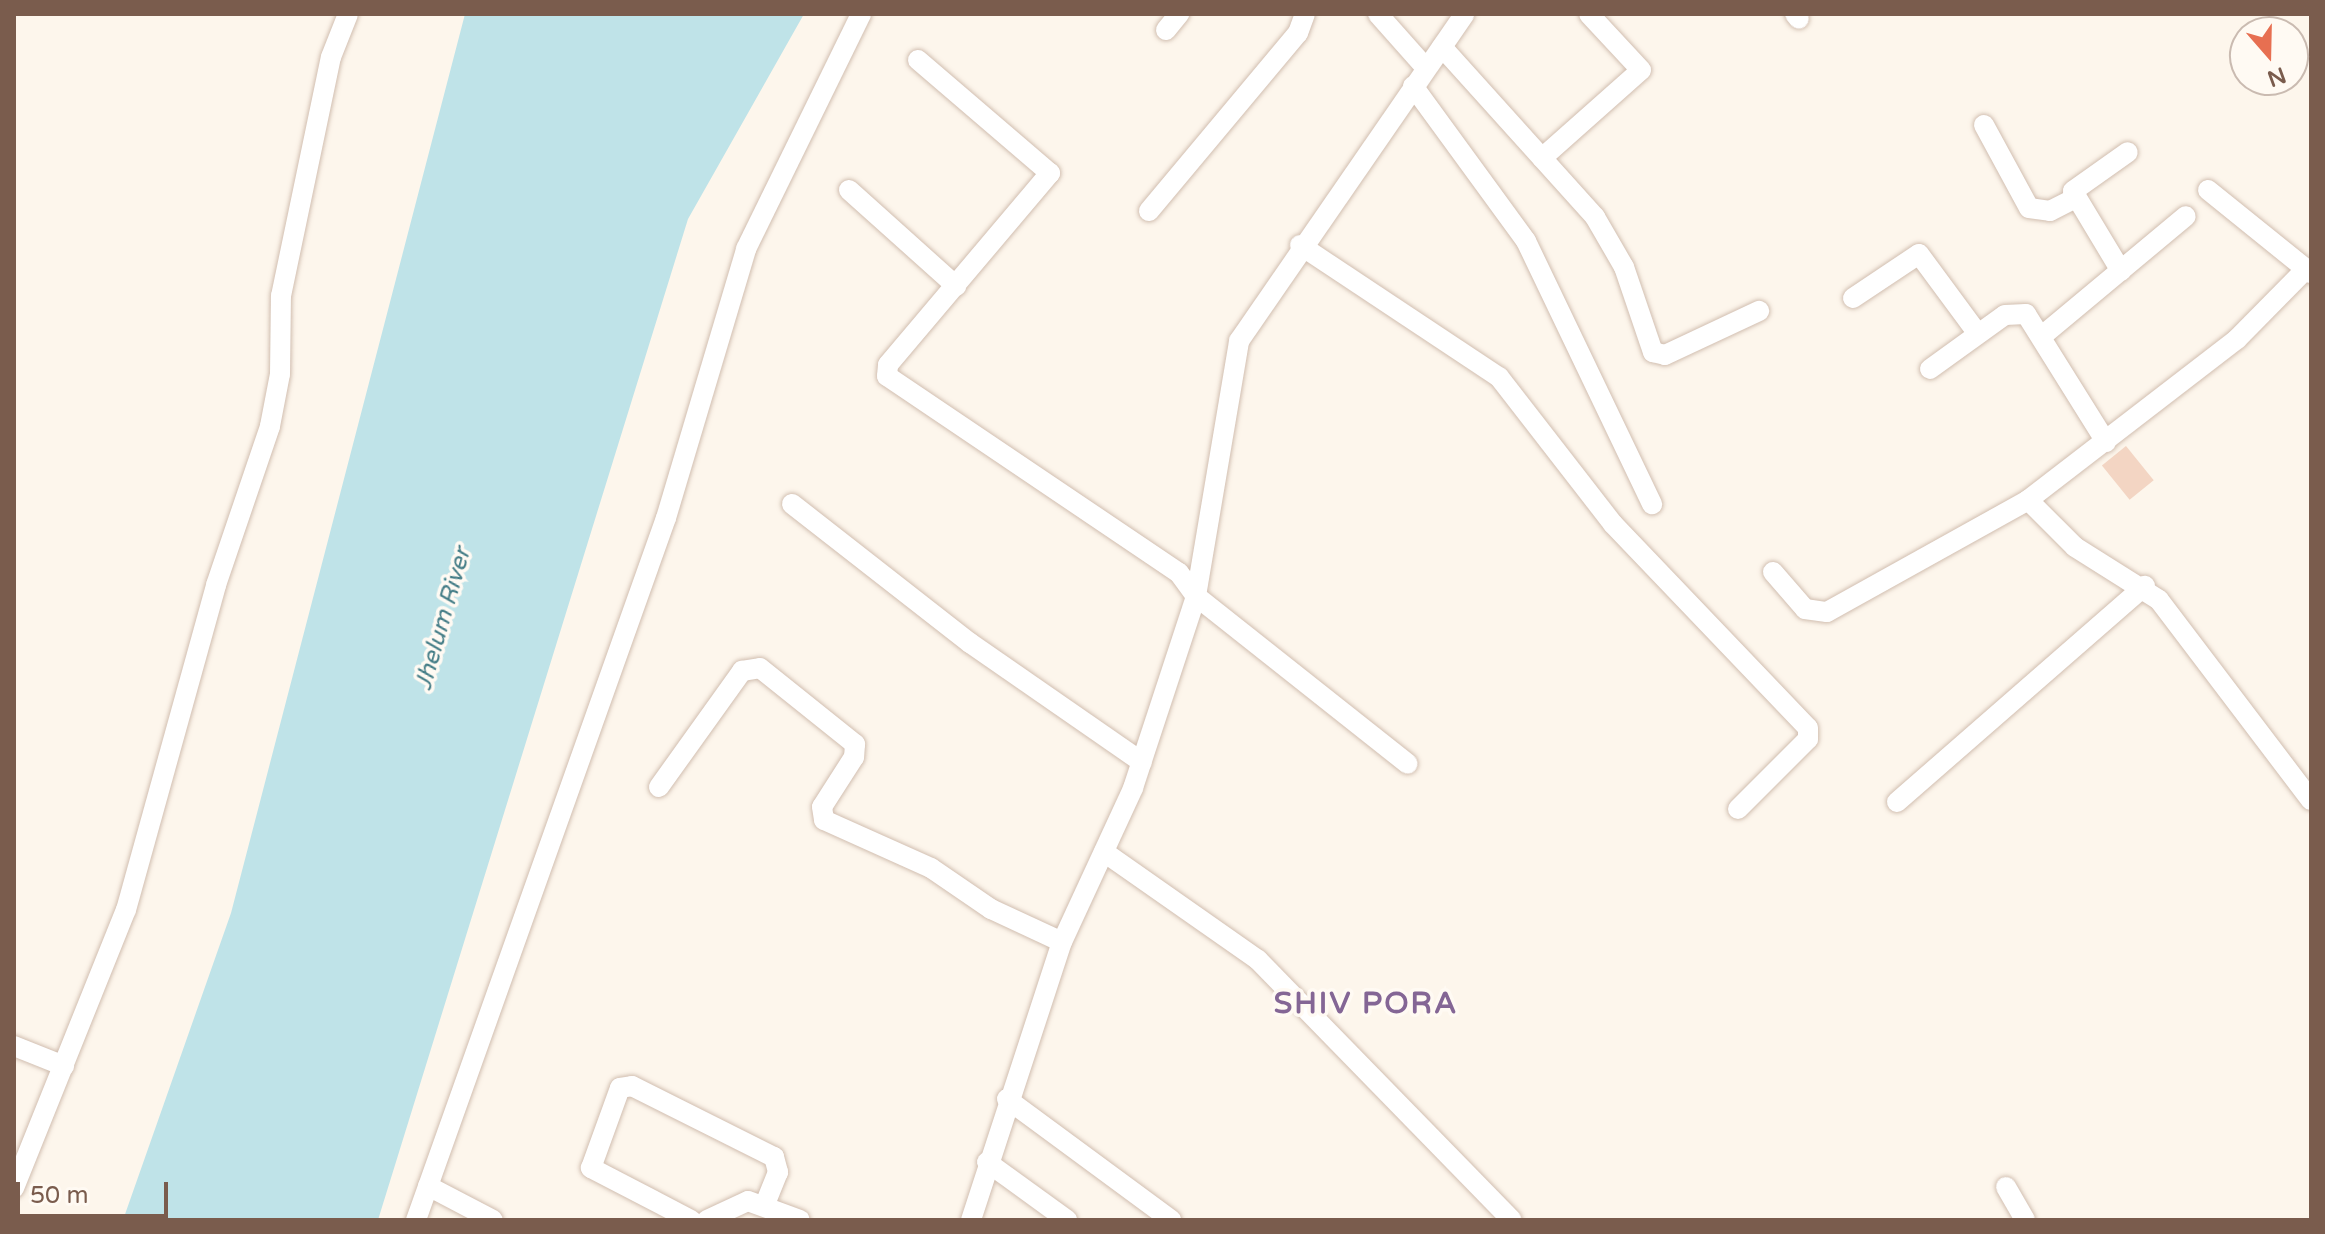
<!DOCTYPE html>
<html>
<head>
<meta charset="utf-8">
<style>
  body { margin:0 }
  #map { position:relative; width:2325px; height:1234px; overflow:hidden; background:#fdf6ec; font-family:"Varela Round",sans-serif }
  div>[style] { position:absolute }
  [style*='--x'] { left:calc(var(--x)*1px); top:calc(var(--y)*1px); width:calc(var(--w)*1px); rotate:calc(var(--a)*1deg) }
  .water>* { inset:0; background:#bfe3e8 }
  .building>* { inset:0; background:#f3d5c3; transform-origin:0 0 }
  .roads { filter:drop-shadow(0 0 2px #d1beb0) drop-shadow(0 0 2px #d1beb0) }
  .minor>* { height:20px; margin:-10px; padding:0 10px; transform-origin:10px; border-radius:10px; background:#fff }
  span { translate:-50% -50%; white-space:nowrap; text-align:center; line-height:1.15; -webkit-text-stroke:7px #fffaf3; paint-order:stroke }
  .water-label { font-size:24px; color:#437c86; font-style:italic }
  .district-label { font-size:30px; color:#846695; font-weight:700; letter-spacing:2px }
  .frame { position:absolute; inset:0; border:16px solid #7a5c4d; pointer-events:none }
  .north { position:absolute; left:2229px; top:16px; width:80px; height:80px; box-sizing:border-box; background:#fffaf3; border:2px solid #cabbb1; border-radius:50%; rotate:160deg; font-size:22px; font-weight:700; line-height:32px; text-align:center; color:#7a5c4d }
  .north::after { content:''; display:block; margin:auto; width:28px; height:36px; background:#e76f51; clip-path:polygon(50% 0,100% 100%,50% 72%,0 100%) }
  .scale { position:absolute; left:16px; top:1182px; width:152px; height:36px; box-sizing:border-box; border:4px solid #7a5c4d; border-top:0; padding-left:10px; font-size:24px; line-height:28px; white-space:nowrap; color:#7a5c4d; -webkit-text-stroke:6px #fffaf3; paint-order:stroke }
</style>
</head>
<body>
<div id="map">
  <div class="water">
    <i style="clip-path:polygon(465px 14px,804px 14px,688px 219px,378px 1220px,123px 1220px,231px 913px)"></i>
  </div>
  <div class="building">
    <i style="left:2126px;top:446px;width:44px;height:31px;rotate:51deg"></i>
  </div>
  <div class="roads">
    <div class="minor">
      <i style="--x:1378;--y:14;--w:71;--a:48.4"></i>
      <i style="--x:1795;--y:14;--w:6;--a:51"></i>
      <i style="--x:1166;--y:30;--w:21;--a:-51"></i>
      <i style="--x:1442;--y:47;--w:229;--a:48"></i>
      <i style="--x:1595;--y:217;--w:58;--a:59.9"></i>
      <i style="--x:1624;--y:267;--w:90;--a:71.2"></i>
      <i style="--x:1653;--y:352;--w:12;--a:14"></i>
      <i style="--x:1665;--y:355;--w:104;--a:-25.1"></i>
      <i style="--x:918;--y:60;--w:174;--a:40.6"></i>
      <i style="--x:1050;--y:173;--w:251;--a:130.2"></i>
      <i style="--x:888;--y:365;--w:11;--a:95"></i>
      <i style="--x:887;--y:376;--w:352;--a:34"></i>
      <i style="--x:1179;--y:573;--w:29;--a:54"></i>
      <i style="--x:1196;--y:596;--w:270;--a:38.4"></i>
      <i style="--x:1413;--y:86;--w:192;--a:53.9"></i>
      <i style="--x:1526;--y:241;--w:292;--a:64.4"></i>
      <i style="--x:1984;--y:125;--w:94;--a:61.5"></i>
      <i style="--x:2029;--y:208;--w:21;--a:8"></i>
      <i style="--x:2050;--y:211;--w:29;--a:-27"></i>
      <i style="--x:1542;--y:158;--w:132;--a:-41.6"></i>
      <i style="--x:1641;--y:70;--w:76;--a:-132.9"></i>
      <i style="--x:849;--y:190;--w:144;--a:41.9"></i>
      <i style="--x:2208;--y:190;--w:132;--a:38.9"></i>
      <i style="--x:1149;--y:211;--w:232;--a:-50.1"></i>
      <i style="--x:1298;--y:33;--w:20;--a:-70"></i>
      <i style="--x:1300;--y:245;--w:239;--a:33.6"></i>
      <i style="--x:1499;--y:377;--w:186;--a:52.2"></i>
      <i style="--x:1613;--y:524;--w:282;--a:46.3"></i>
      <i style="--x:1808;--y:728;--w:11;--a:90"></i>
      <i style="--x:1808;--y:739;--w:99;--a:135"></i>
      <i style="--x:2121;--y:271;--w:93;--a:-121"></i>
      <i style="--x:2073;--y:191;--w:67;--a:-35.3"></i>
      <i style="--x:1853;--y:298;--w:79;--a:-33.7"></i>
      <i style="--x:1919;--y:254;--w:99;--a:53.6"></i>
      <i style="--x:2042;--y:336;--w:187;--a:-39.8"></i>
      <i style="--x:1930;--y:369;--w:92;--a:-35.8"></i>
      <i style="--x:2005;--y:315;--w:21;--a:-3"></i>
      <i style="--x:2026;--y:314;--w:151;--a:58"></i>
      <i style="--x:2028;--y:500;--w:66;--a:45"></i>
      <i style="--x:2075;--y:547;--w:99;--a:32.2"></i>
      <i style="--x:2159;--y:600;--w:251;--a:52.8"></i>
      <i style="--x:792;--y:504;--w:226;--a:38"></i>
      <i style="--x:970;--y:643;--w:209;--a:34.7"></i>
      <i style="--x:1773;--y:572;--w:49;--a:49.1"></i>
      <i style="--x:1805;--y:609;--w:22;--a:8"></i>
      <i style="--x:1827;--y:612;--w:230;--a:-29.1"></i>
      <i style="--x:2028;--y:500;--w:264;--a:-37.6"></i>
      <i style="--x:2237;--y:339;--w:95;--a:-45.4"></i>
      <i style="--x:659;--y:787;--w:143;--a:-54.4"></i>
      <i style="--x:742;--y:671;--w:18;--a:-9"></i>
      <i style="--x:760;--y:668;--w:122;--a:38.7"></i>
      <i style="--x:855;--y:744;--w:13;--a:94"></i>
      <i style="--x:854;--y:757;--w:59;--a:122.6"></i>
      <i style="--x:822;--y:807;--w:13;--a:81"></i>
      <i style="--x:824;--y:820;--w:117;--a:24.2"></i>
      <i style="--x:931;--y:868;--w:73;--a:34.3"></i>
      <i style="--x:991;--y:909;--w:78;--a:24.9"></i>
      <i style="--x:1897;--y:802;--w:329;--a:-41.1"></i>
      <i style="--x:1104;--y:852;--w:188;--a:35"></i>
      <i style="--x:1258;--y:960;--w:363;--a:45.7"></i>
      <i style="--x:14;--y:1046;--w:54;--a:21.8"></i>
      <i style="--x:1007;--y:1099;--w:204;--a:36.4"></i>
      <i style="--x:987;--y:1162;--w:99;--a:35.9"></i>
      <i style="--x:428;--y:1186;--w:73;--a:27.6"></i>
      <i style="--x:2006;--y:1187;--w:38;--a:60"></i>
      <i style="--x:14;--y:1188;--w:300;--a:-68.1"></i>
      <i style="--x:126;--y:910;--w:337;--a:-74.5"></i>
      <i style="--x:216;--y:585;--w:168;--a:-71.2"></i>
      <i style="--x:270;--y:426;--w:53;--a:-79.1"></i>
      <i style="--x:280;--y:374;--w:78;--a:-89.3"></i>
      <i style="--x:281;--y:296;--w:244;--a:-78.2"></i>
      <i style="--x:331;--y:57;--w:46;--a:-68.4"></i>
      <i style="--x:416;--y:1220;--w:745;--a:-70.4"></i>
      <i style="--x:666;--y:518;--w:281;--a:-73.4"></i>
      <i style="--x:746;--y:249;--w:262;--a:-63.9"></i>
      <i style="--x:691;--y:1220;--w:113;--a:-152.5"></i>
      <i style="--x:591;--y:1168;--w:85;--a:-70.1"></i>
      <i style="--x:620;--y:1088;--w:12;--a:-9"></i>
      <i style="--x:632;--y:1086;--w:159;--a:26.6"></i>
      <i style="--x:774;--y:1157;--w:16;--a:75"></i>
      <i style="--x:778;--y:1172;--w:35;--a:112"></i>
      <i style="--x:707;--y:1220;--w:45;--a:-24.9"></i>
      <i style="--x:748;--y:1201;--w:55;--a:20.1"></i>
      <i style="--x:971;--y:1220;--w:293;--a:-71.9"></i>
      <i style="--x:1062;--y:942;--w:170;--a:-65.2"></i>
      <i style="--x:1133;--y:788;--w:202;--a:-71.8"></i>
      <i style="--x:1196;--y:596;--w:259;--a:-80.4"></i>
      <i style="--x:1239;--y:341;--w:397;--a:-55.4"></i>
    </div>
  </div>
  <div class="water-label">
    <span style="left:443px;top:619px;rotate:-74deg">Jhelum River</span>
  </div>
  <div class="district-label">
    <span style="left:1366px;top:1004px">SHIV PORA</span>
  </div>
  <div class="frame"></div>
  <div class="north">N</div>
  <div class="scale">50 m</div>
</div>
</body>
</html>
